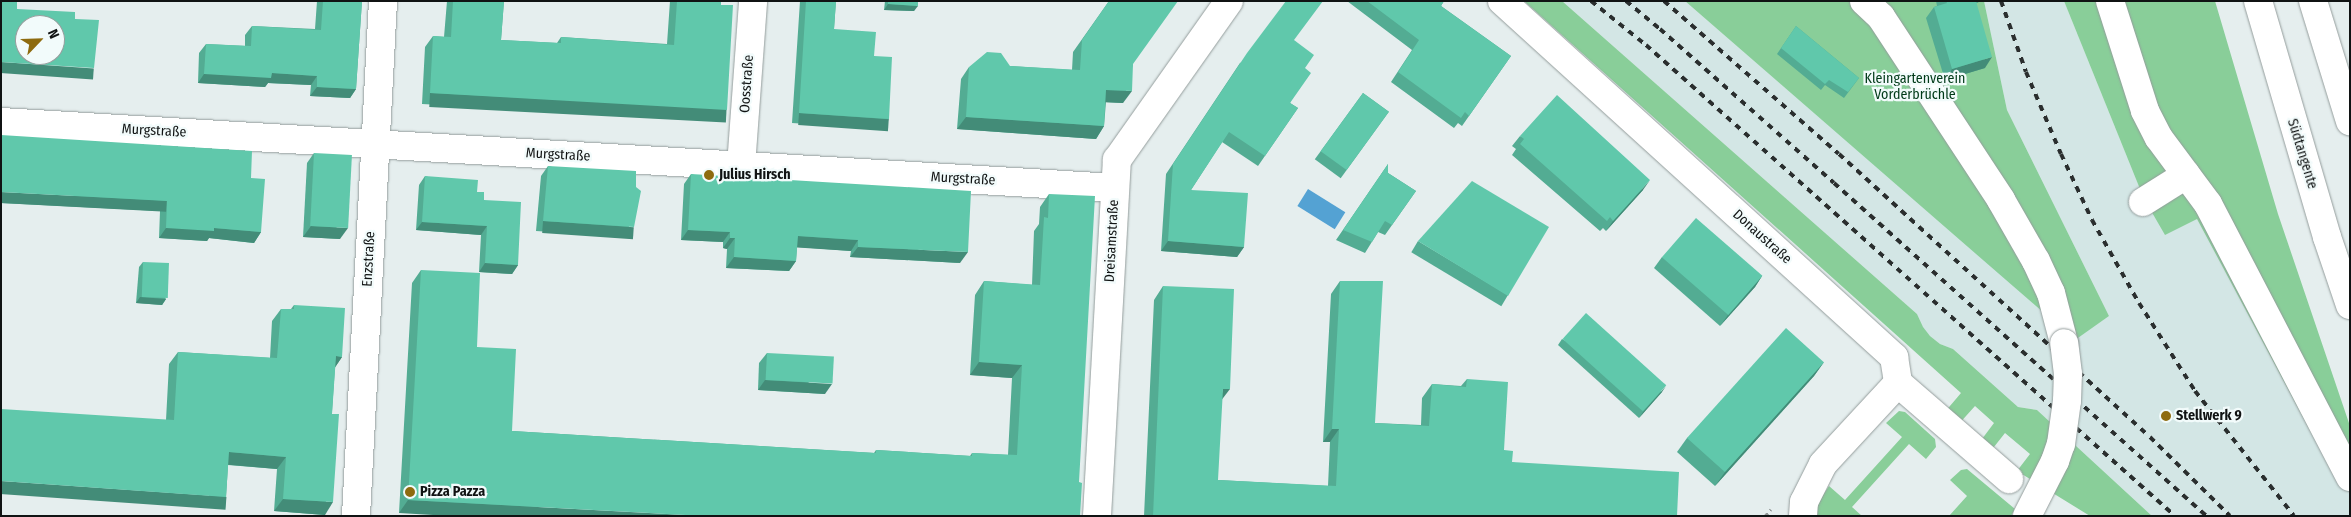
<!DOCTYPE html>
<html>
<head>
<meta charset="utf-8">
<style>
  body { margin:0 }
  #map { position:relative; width:2351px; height:517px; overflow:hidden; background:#e5eeee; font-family:"Fira Sans Condensed",sans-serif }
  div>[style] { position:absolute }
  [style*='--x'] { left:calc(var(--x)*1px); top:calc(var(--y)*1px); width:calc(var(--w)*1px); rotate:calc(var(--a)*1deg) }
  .built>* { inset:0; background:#d3e6e5 }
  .green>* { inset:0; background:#89ce99 }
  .water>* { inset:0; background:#54a2d3; transform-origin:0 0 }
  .path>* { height:3px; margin-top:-1.5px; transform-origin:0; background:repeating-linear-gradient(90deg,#909696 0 4px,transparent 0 8px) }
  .roads { filter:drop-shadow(0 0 1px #949d9c) drop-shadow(0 0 1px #949d9c) }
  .minor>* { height:28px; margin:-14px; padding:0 14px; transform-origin:14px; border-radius:14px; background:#fff }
  .highway>* { height:28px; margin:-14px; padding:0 14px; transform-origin:14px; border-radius:14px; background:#fff }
  .rail>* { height:4px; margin-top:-2px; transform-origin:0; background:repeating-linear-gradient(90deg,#2a2e2e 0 6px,transparent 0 12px) }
  .bridges { filter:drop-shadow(0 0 1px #949d9c) drop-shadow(0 0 1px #949d9c) }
  .minor-bridge>* { height:28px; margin:-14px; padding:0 14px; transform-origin:14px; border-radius:14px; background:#fff }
  .wall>* { inset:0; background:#53ac93; transform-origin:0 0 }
  .shaded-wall>* { inset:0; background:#438c78; transform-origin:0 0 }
  .building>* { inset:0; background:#60c8ab; transform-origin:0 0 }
  .dots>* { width:14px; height:14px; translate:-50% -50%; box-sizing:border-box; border:2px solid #f2fbfb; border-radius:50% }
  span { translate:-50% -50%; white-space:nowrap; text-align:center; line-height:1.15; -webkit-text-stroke:4.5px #f2fbfb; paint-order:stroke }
  .park-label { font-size:14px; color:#003a18 }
  .street-label { font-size:14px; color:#101313 }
  .poi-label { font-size:14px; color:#101313; font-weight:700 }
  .left { translate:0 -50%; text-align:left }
  .frame { position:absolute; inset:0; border:2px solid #101313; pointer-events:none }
  .north { position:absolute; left:15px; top:15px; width:50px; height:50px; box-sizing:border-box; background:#f2fbfb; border:1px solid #989e9e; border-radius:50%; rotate:66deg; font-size:14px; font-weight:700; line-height:20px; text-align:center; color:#101313 }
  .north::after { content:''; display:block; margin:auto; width:18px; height:22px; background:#8e6b0f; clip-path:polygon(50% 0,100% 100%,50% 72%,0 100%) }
</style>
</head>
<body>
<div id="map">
  <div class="built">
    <i style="clip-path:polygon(1562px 1px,1685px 1px,2075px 339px,2109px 316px,2007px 110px,1984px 1px,2064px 1px,2140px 189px,2197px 219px,2313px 436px,2350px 491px,2350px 516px,2152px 516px,2037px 410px,2018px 407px,1953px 349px,1940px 344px,1930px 336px,1923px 328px,1917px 314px)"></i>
  </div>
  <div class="green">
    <i style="clip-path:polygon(1524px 1px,1562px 1px,1917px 314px,1923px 327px,1930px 336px,1940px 344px,1953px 349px,2018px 407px,2037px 410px,2152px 516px,2090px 516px,2017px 471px,2030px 454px,2005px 433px,1990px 452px,1979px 443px,1994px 423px,1975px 406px,1957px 426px,1944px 413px,1961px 393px)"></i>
    <i style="clip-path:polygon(1685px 1px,1984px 1px,2007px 110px,2109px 316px,2075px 340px)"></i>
    <i style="clip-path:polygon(2064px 1px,2100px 1px,2176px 175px,2140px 189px)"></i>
    <i style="clip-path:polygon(2118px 1px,2215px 1px,2278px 214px,2350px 426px,2350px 449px,2162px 125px)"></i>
    <i style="clip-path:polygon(2187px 187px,2335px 469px,2313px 436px,2197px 219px,2165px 235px,2150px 209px)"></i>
    <i style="clip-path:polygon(1899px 411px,1905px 412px,1935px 439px,1936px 447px,1926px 459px,1909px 444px,1852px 507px,1862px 516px,1814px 516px,1817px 504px,1829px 486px,1845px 500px,1902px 437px,1886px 423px)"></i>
    <i style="clip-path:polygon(1967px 469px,2015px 509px,2011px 516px,1949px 516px,1967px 496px,1950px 480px,1961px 470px)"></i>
  </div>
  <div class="water">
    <i style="left:1308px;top:189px;width:44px;height:20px;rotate:32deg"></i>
  </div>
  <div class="path">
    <i style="--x:1765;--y:516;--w:9;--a:-49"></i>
  </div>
  <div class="roads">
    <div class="minor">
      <i style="--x:1502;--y:1;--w:530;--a:42.24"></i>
      <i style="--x:1894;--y:357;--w:26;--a:81"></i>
      <i style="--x:1898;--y:383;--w:147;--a:40.9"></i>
      <i style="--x:1864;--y:1;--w:23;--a:43"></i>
      <i style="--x:1881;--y:17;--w:219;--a:56.7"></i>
      <i style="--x:2001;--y:200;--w:70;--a:60.2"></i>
      <i style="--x:2036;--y:261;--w:35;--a:65"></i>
      <i style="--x:2051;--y:293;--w:52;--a:75.4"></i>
      <i style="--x:2110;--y:1;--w:115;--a:72.3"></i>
      <i style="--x:2145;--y:111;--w:30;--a:63"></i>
      <i style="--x:2159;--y:138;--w:82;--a:53.4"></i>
      <i style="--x:2208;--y:204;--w:308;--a:62.5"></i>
      <i style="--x:1;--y:122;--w:1116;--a:3.39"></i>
      <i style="--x:741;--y:166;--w:165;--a:-85.8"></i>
      <i style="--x:2143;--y:202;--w:51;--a:-32.1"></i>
      <i style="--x:356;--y:516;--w:516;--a:-87"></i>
      <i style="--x:1097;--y:516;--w:357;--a:-86.8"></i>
      <i style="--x:1117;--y:160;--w:194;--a:-54.8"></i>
      <i style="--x:1803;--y:516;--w:14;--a:-86"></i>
      <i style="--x:1804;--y:502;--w:42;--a:-63.4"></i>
      <i style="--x:1823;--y:464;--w:110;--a:-47.2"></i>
    </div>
    <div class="highway">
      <i style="--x:2258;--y:1;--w:246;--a:73.7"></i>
      <i style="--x:2327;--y:237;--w:72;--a:71.3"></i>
      <i style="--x:2313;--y:1;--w:126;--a:72.9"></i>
    </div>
  </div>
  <div class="rail">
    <i style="--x:1591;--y:1;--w:70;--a:38.7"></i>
    <i style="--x:1646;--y:45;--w:708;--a:41.68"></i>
    <i style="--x:1626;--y:1;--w:44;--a:39.5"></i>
    <i style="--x:1660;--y:29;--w:232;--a:41.5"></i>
    <i style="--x:1834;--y:183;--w:499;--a:41.8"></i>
    <i style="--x:1664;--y:1;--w:232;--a:41.2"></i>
    <i style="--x:1839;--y:154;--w:420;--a:42.3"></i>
    <i style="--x:2150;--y:437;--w:112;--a:44.6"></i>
    <i style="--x:2001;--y:1;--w:75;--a:70.6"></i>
    <i style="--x:2026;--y:72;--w:89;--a:66.9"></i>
    <i style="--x:2061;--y:154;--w:73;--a:64.8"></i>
    <i style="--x:2092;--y:220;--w:95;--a:60.5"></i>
    <i style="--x:2139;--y:303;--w:104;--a:57.5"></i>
    <i style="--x:2195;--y:391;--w:159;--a:51.6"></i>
  </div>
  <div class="bridges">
    <div class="minor-bridge">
      <i style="--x:2027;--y:516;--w:62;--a:-63"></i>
      <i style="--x:2055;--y:461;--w:18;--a:-71"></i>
      <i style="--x:2061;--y:444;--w:43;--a:-82.1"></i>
      <i style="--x:2067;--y:401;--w:27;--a:-88"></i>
      <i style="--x:2068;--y:374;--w:31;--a:-97"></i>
    </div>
  </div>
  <div class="wall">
    <i style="clip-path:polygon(317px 1px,362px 1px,356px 89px,350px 98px,310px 96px,311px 85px,268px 83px,265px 87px,198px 83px,199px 53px,206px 44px,245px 46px,245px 35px,252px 26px,315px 29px)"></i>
    <i style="clip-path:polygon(447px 1px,504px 1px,501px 40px,557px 43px,561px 37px,667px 44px,670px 1px,721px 1px,720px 120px,422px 104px,425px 47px,433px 36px,444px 37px)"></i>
    <i style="clip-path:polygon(800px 1px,836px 1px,834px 29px,874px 56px,889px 119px,882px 129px,792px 123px)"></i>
    <i style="clip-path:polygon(885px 1px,918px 1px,914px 11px,884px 10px)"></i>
    <i style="clip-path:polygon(1109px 1px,1133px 64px,1123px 103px,1106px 102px,1104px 126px,1096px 139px,957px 129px,961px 79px,969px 67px,1010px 66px,1072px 70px,1073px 52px)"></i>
    <i style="clip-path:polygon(1347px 1px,1444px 1px,1441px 6px,1511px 56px,1462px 126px,1458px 123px,1454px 128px,1391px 82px,1412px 50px)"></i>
    <i style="clip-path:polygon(1936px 1px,1979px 1px,1978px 3px,1976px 3px,1985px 68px,1945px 80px,1926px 18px,1934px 7px,1937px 6px)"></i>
    <i style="clip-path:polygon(1796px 26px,1859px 78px,1844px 98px,1825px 85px,1821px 90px,1777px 54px)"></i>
    <i style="clip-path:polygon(1295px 41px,1305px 68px,1290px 103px,1298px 108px,1258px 166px,1222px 142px,1191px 190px,1244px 247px,1237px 257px,1161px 251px,1166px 174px,1240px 63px)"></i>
    <i style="left:1363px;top:93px;width:32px;height:82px;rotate:36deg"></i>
    <i style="clip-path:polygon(1520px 136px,1643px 190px,1606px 231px,1603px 228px,1600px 231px,1512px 155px,1516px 149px,1512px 146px)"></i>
    <i style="clip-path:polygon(314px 153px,340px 239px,303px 237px,307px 163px)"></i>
    <i style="clip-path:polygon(1388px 164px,1388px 173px,1416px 191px,1385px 235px,1378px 232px,1365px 253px,1336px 240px)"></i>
    <i style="clip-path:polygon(548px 166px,636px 187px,627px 237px,536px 231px,541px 176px)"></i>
    <i style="clip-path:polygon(691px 174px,960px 263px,850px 257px,851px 251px,797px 247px,796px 261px,789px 271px,726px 268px,727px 249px,723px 248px,723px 242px,681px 240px,684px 184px)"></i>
    <i style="clip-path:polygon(425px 176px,477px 192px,484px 200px,518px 265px,512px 274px,479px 272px,481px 235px,416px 230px,419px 185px)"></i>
    <i style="clip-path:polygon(251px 178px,261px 232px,254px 243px,209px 238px,207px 241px,159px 238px,160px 211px,1px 203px)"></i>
    <i style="clip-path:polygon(1049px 194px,1079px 482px,399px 513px,412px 283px,421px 270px,477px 347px,512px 431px,874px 453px,876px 450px,970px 456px,972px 453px,1008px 455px,1012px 378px,970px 375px,975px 295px,984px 281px,1032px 285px,1034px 231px,1039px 224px,1040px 207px)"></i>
    <i style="left:1418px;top:241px;width:105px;height:13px;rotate:31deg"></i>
    <i style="clip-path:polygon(1662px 257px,1762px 276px,1755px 287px,1720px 326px,1654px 268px)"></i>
    <i style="clip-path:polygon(143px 262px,166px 299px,162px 305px,136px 303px,139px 267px)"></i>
    <i style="clip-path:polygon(1340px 281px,1375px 423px,1421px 425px,1422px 398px,1432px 384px,1461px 386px,1467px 379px,1504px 450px,1512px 462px,1677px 516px,1144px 516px,1154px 300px,1163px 286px,1218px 480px,1328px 486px,1330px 442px,1323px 442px,1331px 294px)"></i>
    <i style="clip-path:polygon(294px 305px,342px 357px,335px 367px,325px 515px,274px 511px,277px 469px,228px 465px,226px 497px,217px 509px,166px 420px,169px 364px,178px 352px,270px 358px,272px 321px,281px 309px,291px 309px)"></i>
    <i style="clip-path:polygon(1562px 339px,1662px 392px,1639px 418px,1558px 345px)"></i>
    <i style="clip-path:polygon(767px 353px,825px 394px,758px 390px,759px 363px)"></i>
    <i style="clip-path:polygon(1824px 362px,1814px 376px,1715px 486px,1677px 452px,1687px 438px)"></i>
  </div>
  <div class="shaded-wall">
    <i style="clip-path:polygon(888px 4px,918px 6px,914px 11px,884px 10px)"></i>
    <i style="clip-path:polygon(1992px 57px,1985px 68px,1945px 80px,1952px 69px)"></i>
    <i style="left:1px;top:62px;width:93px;height:11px;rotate:4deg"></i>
    <i style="clip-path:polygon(272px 73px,317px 76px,311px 85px,268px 83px,265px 87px,198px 83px,204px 74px)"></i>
    <i style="clip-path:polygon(317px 87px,356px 89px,350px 98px,310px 96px)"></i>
    <i style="clip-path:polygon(1106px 90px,1132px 91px,1123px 103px,1098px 102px)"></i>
    <i style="left:430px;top:93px;width:297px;height:14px;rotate:3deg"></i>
    <i style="left:799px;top:113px;width:90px;height:12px;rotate:4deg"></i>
    <i style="clip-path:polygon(966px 117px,1104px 126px,1096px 139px,957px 129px)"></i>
    <i style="clip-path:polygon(1650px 180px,1643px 190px,1606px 231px,1613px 221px)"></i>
    <i style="left:1px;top:192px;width:166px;height:11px;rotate:3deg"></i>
    <i style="left:543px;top:221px;width:91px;height:12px;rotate:4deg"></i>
    <i style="clip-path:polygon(422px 222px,487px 226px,481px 235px,416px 230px)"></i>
    <i style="clip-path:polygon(311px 226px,348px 228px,340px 239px,303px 237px)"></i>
    <i style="clip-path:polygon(166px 228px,214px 228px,261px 232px,254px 243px,209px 238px,207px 241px,159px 238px)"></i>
    <i style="clip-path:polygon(688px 230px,730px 232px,723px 242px,681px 240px)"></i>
    <i style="clip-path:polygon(798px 236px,858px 240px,851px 251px,790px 247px)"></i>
    <i style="clip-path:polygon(730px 238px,735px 238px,727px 249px,723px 248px)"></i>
    <i style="clip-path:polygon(1168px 241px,1244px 247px,1237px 257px,1161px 251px)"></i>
    <i style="clip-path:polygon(858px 247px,968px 252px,960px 263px,850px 257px)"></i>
    <i style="clip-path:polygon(734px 257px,796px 261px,789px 271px,726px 268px)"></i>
    <i style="clip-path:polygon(485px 263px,518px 265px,512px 274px,479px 272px)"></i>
    <i style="clip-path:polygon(1762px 276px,1755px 287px,1720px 326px,1728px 315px)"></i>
    <i style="clip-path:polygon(140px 297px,166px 299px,162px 305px,136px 303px)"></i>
    <i style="clip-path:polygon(336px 356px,342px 357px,334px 369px)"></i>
    <i style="clip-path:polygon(979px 362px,1022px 365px,1012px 378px,970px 375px)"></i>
    <i style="clip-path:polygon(1824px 362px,1814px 376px,1715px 486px,1725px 472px)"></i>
    <i style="clip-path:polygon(765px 380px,832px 384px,825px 394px,758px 390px)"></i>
    <i style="clip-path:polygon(1666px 386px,1662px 392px,1639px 418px,1643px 412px)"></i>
    <i style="clip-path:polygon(1223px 389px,1230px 389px,1220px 402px)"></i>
    <i style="clip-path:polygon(1332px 429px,1339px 429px,1330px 442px,1323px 442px)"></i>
    <i style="clip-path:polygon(229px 452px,286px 457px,277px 469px,220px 464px)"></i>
    <i style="left:1px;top:481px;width:226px;height:13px;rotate:4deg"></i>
    <i style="clip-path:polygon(283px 499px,333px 502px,325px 515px,274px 511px)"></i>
    <i style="clip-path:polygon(408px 500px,704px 516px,450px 516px,399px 513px)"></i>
  </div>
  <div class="building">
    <i style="clip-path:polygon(evenodd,1px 1px,17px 1px,17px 9px,75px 12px,75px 19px,99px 20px,94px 68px,1px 62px,1px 1px,25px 25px,55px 25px,55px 55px,25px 55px,25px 25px)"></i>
    <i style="clip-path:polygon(323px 1px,362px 1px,356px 89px,317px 87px,317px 76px,272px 73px,271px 78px,204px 74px,206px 44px,251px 46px,252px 26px,321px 30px)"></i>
    <i style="clip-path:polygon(453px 1px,504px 1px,501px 40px,561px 43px,561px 37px,674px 45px,677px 1px,721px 1px,721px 5px,733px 5px,727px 110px,430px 93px,433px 36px,451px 37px)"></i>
    <i style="clip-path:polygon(806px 1px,836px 1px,834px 29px,876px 32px,874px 56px,892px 57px,889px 119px,799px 113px)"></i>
    <i style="clip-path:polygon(888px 1px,918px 1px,918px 6px,888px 4px)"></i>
    <i style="clip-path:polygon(1109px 1px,1178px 1px,1133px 64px,1132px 91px,1106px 90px,1104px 126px,966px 117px,969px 67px,987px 52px,1001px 53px,1010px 66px,1080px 70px,1082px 40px)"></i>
    <i style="clip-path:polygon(1286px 1px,1323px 1px,1294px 40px,1314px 55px,1305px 68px,1311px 73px,1290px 103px,1298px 108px,1265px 156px,1229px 132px,1191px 190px,1248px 193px,1244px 247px,1168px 241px,1173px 164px,1247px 53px)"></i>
    <i style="clip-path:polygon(1367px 1px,1444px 1px,1441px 6px,1511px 56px,1469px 116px,1465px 112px,1461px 118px,1398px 72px,1419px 40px)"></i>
    <i style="clip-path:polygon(1946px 1px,1976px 1px,1992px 57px,1952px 69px,1934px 7px,1947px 3px)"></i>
    <i style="clip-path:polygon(1796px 26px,1859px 78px,1848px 92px,1829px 80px,1825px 84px,1781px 48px)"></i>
    <i style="left:1363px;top:93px;width:32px;height:72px;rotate:36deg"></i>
    <i style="clip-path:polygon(1557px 95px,1650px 180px,1613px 221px,1610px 217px,1607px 221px,1520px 144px,1524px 139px,1520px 136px)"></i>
    <i style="clip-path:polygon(1px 135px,252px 151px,251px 178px,265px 179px,261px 232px,214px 228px,214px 231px,166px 228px,167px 201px,1px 192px)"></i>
    <i style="left:314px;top:153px;width:38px;height:73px;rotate:3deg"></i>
    <i style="clip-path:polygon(1388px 164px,1388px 173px,1416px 191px,1392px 225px,1385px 221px,1372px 242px,1343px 230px)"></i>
    <i style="clip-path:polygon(548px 166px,636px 171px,636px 187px,641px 191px,634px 227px,543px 221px)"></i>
    <i style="clip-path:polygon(691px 174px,971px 191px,968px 252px,858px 247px,858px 240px,798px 236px,796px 261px,734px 257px,735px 238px,730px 238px,730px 232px,688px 230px)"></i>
    <i style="clip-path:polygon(425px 176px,478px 180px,477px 192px,484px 192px,484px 200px,521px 202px,518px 265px,485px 263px,487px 226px,422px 222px)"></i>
    <i style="clip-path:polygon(1472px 181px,1549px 227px,1508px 296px,1418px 241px)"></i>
    <i style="clip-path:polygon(1049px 194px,1095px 196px,1079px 482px,1082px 483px,1080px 516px,704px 516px,408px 500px,421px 270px,480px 273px,477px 347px,516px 349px,512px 431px,876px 453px,876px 450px,972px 456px,972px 453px,1017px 455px,1022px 365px,979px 362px,984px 281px,1040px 285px,1044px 217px,1048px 218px)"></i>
    <i style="left:1696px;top:218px;width:88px;height:52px;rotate:41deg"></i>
    <i style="left:143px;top:262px;width:26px;height:35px;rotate:2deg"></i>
    <i style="clip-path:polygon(1340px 281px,1383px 281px,1375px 423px,1429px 426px,1432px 384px,1466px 387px,1467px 379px,1508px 382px,1504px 450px,1513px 451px,1512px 462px,1679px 472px,1677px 516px,1153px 516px,1163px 286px,1234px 289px,1230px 389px,1223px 389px,1218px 480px,1336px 486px,1339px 429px,1332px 429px)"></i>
    <i style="clip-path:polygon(294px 305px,345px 308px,342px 357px,336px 356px,332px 414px,339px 414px,333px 502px,283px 499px,286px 457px,229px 452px,226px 497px,1px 481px,1px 409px,174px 420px,178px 352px,277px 358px,281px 309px,294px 309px)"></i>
    <i style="left:1586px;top:313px;width:108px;height:35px;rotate:42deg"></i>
    <i style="left:1786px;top:328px;width:51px;height:148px;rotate:42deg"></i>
    <i style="left:767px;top:353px;width:67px;height:27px;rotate:3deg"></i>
  </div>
  <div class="dots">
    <i style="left:709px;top:175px;background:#8e6b0f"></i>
    <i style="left:2166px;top:416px;background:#8e6b0f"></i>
    <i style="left:410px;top:492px;background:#8e6b0f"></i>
  </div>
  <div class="park-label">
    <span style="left:1915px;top:87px">Kleingartenverein<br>Vorderbrüchle</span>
  </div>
  <div class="street-label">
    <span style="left:747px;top:84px;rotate:-86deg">Oosstraße</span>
    <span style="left:154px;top:131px;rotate:3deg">Murgstraße</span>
    <span style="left:2302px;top:154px;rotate:73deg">Südtangente</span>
    <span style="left:558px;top:155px;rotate:3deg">Murgstraße</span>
    <span style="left:963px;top:179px;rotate:3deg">Murgstraße</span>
    <span style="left:1762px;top:237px;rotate:42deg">Donaustraße</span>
    <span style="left:1112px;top:241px;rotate:-87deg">Dreisamstraße</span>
    <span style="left:369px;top:259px;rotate:-87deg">Enzstraße</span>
  </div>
  <div class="poi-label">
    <span class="left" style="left:719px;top:175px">Julius Hirsch</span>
    <span class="left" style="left:2176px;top:416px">Stellwerk 9</span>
    <span class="left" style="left:420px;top:492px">Pizza Pazza</span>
  </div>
  <div class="frame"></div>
  <div class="north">N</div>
</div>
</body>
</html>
